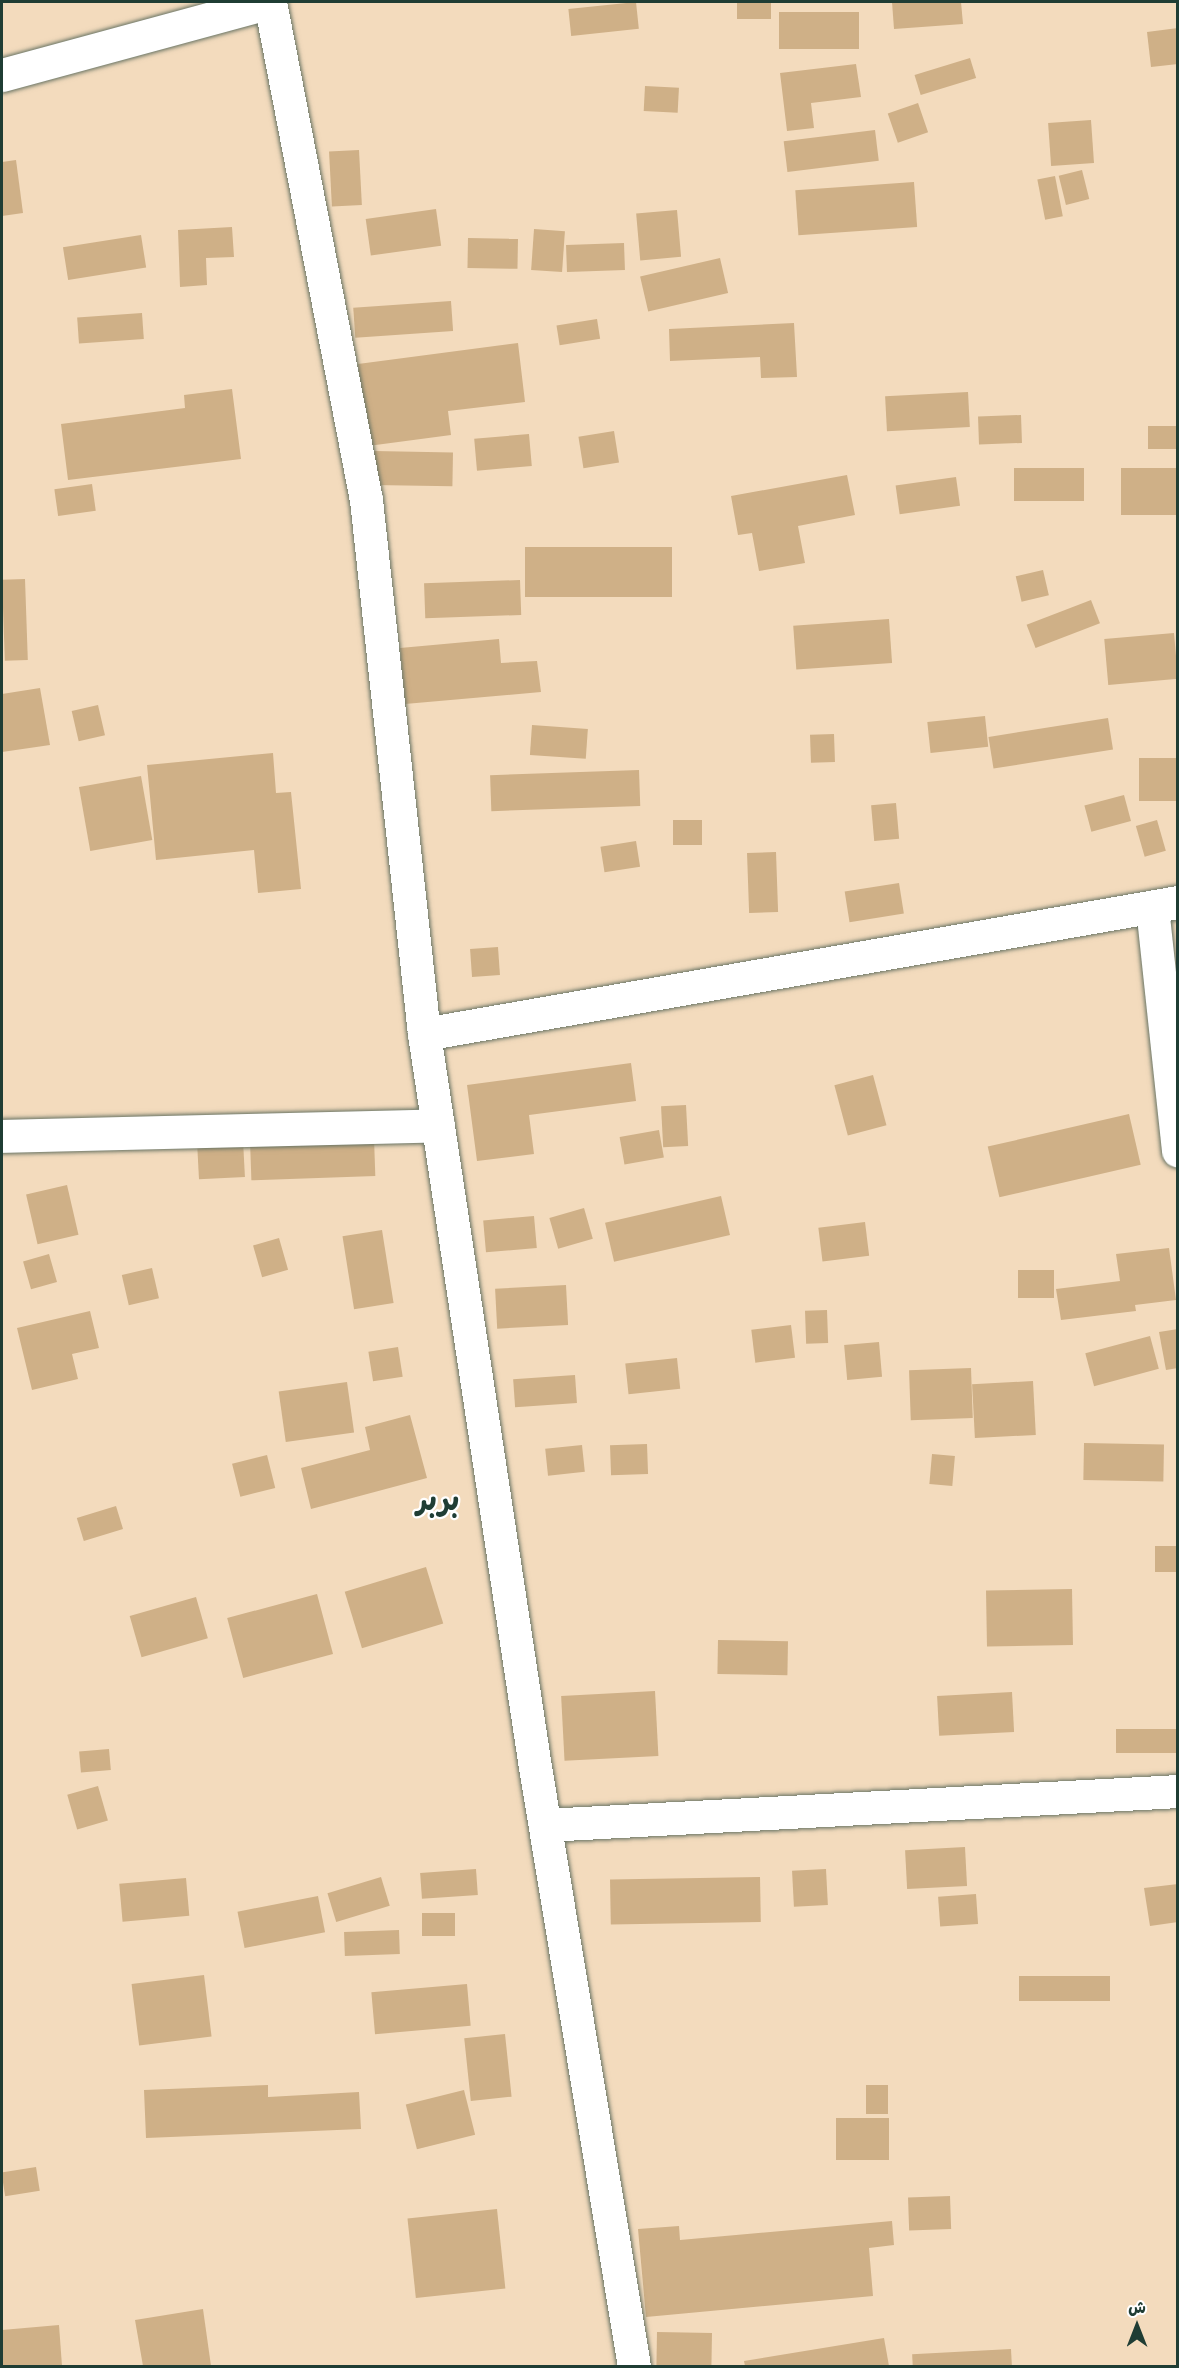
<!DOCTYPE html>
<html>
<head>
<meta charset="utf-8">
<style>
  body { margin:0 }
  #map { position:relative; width:1179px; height:2368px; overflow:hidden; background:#f3dbbd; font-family:Sriracha,"Playpen Sans Arabic",sans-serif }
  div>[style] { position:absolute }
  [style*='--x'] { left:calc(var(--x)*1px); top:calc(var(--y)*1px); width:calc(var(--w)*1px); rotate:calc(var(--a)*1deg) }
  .building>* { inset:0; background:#cfb087; transform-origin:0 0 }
  .roads { filter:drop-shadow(0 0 2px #697464) drop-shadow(0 0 2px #697464) }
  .minor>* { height:33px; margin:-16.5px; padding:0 16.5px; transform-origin:16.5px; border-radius:16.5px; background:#fff }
  .tertiary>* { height:33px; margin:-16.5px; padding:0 16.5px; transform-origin:16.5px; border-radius:16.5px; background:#fff }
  span { translate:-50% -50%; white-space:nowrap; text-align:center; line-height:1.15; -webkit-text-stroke:4.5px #fff; paint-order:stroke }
  .town-label { font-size:30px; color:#1f3d34; font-weight:700 }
  .frame { position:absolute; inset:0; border:3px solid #1f3d34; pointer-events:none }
  .north { position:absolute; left:1107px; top:2296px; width:60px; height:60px; -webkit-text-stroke:4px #fff; paint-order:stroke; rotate:0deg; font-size:16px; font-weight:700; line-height:24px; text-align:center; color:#1f3d34 }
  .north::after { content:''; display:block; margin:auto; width:21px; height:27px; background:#1f3d34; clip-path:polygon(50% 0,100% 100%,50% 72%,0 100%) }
</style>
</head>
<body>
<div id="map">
  <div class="building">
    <i style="left:636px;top:2px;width:27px;height:68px;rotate:84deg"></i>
    <i style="left:737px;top:2px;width:34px;height:17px"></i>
    <i style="clip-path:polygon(892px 2px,961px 2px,963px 24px,894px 29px)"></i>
    <i style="left:859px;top:12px;width:37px;height:80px;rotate:90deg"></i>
    <i style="clip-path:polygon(1178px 28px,1178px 64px,1151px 67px,1147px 32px)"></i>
    <i style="left:970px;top:58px;width:21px;height:58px;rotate:73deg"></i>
    <i style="clip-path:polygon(856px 64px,861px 97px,811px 103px,814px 128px,787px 131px,780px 73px)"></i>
    <i style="left:645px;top:86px;width:34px;height:25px;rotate:3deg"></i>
    <i style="left:918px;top:103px;width:31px;height:32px;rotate:71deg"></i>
    <i style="left:1091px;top:120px;width:43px;height:43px;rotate:86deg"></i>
    <i style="left:875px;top:130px;width:31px;height:92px;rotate:83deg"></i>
    <i style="left:359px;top:150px;width:55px;height:30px;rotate:87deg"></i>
    <i style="clip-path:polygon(16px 160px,23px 213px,2px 216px,2px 162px)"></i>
    <i style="left:1082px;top:170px;width:30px;height:24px;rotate:76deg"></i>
    <i style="left:1055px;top:176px;width:41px;height:18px;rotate:79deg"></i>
    <i style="left:914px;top:182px;width:45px;height:119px;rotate:86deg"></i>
    <i style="left:436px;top:209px;width:37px;height:71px;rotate:82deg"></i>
    <i style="left:677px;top:210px;width:47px;height:41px;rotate:85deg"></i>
    <i style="clip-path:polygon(232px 227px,234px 257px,206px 258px,207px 285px,180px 287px,178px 230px)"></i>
    <i style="left:534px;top:229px;width:31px;height:41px;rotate:4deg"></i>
    <i style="left:141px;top:235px;width:33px;height:79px;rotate:81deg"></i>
    <i style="left:468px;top:238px;width:50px;height:30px;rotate:1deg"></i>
    <i style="left:624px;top:243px;width:27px;height:58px;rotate:88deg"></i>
    <i style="left:720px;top:258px;width:36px;height:82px;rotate:77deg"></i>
    <i style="left:451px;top:301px;width:30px;height:98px;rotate:86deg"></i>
    <i style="left:142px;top:313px;width:26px;height:65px;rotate:86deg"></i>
    <i style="left:597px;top:319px;width:20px;height:41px;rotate:81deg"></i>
    <i style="clip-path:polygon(794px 323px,797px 377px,761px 378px,760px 357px,670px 361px,669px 329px)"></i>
    <i style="clip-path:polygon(518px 343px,525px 402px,448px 411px,451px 435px,368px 446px,358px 364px)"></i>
    <i style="clip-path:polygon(232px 389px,241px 459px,68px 480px,61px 424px,185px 408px,184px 395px)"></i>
    <i style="left:968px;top:392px;width:35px;height:83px;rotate:87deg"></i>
    <i style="left:1021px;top:415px;width:28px;height:43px;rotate:88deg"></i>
    <i style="left:1178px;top:426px;width:23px;height:30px;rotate:90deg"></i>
    <i style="left:614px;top:431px;width:32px;height:36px;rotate:81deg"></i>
    <i style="left:529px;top:434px;width:32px;height:55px;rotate:85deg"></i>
    <i style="left:374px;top:451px;width:79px;height:34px;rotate:1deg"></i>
    <i style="left:1084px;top:468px;width:33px;height:70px;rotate:90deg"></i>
    <i style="left:1178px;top:468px;width:47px;height:57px;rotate:90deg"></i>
    <i style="clip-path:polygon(847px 475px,855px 515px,798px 526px,805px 563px,759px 571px,752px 533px,738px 535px,731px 496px)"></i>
    <i style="left:956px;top:477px;width:29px;height:61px;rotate:82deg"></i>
    <i style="left:92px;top:484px;width:27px;height:38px;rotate:82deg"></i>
    <i style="left:672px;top:547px;width:50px;height:147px;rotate:90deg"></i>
    <i style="left:1043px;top:570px;width:26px;height:28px;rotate:77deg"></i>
    <i style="left:25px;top:579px;width:81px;height:23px;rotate:88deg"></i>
    <i style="left:520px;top:580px;width:35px;height:96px;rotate:88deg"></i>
    <i style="left:1091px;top:600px;width:25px;height:69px;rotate:69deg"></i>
    <i style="left:889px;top:619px;width:44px;height:96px;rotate:86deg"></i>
    <i style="left:1174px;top:633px;width:46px;height:70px;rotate:85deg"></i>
    <i style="clip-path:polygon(499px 639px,501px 663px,537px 661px,541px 692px,405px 704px,400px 648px)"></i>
    <i style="clip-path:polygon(40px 688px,50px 745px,2px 752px,2px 694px)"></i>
    <i style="left:98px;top:705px;width:31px;height:27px;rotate:77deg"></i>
    <i style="left:985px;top:716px;width:31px;height:58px;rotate:84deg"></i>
    <i style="left:1108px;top:718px;width:32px;height:121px;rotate:81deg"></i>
    <i style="left:532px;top:725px;width:56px;height:30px;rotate:4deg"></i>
    <i style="left:834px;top:734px;width:28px;height:24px;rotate:88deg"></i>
    <i style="clip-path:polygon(273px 753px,276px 793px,291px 792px,301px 889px,258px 893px,254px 850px,156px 860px,147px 765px)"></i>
    <i style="left:1178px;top:758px;width:43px;height:39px;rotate:90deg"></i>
    <i style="left:639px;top:770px;width:36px;height:149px;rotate:88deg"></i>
    <i style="left:141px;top:776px;width:65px;height:63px;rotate:80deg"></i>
    <i style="left:1124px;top:795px;width:27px;height:41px;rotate:75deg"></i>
    <i style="left:896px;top:803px;width:36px;height:25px;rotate:85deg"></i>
    <i style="left:673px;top:820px;width:29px;height:25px"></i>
    <i style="left:1157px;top:820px;width:32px;height:22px;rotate:74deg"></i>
    <i style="left:636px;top:841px;width:26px;height:36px;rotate:81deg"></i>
    <i style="left:776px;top:852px;width:60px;height:29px;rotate:88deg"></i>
    <i style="left:899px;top:883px;width:31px;height:55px;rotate:81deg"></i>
    <i style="left:498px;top:947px;width:28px;height:28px;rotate:86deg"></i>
    <i style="clip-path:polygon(631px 1063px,636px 1101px,529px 1115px,534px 1154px,477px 1161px,467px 1085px)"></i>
    <i style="left:873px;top:1075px;width:52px;height:40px;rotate:75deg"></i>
    <i style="left:686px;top:1105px;width:41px;height:25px;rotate:87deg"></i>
    <i style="left:1129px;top:1114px;width:52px;height:145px;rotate:77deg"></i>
    <i style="left:659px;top:1130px;width:28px;height:40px;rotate:80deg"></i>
    <i style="left:374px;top:1138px;width:38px;height:124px;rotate:88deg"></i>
    <i style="left:243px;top:1140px;width:37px;height:46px;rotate:87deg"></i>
    <i style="left:67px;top:1185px;width:51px;height:42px;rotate:77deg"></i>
    <i style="left:721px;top:1196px;width:40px;height:119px;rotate:77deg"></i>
    <i style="left:584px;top:1208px;width:32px;height:36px;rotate:74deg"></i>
    <i style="left:534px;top:1216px;width:32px;height:51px;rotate:85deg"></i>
    <i style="left:865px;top:1222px;width:34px;height:47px;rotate:83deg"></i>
    <i style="left:382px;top:1230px;width:74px;height:40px;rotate:81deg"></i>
    <i style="left:279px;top:1238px;width:33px;height:27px;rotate:74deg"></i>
    <i style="clip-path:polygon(1169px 1248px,1176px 1300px,1135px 1305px,1136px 1311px,1061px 1320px,1056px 1289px,1120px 1281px,1116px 1254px)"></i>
    <i style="left:49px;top:1254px;width:29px;height:27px;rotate:74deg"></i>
    <i style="left:152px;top:1268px;width:31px;height:31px;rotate:77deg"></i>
    <i style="left:1018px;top:1270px;width:36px;height:28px"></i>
    <i style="left:566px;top:1285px;width:40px;height:71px;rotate:87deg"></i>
    <i style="left:827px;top:1310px;width:33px;height:22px;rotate:88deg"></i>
    <i style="clip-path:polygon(90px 1311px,99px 1348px,72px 1354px,78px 1379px,32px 1390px,17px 1328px)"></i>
    <i style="left:791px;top:1325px;width:33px;height:40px;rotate:83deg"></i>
    <i style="clip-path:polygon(1178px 1329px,1178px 1368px,1166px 1370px,1159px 1332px)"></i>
    <i style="left:1150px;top:1336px;width:34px;height:67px;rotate:75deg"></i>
    <i style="left:879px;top:1342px;width:35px;height:35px;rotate:85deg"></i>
    <i style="left:398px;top:1347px;width:30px;height:30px;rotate:81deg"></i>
    <i style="left:677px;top:1358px;width:31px;height:52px;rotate:84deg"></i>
    <i style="left:971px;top:1368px;width:50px;height:62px;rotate:88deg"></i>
    <i style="left:575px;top:1375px;width:28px;height:62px;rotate:86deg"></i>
    <i style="left:1033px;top:1381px;width:54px;height:61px;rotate:87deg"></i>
    <i style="left:347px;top:1382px;width:51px;height:69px;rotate:82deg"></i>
    <i style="clip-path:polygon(410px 1415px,427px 1478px,311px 1509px,301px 1468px,370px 1450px,365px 1427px)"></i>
    <i style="left:1084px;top:1443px;width:80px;height:37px;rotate:1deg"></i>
    <i style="left:647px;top:1444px;width:30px;height:37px;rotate:88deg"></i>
    <i style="left:582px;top:1445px;width:27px;height:37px;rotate:84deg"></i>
    <i style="left:932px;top:1454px;width:23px;height:30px;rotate:5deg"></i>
    <i style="left:267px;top:1455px;width:34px;height:36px;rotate:76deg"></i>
    <i style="left:116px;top:1506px;width:24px;height:41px;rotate:73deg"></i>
    <i style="left:1178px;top:1546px;width:26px;height:23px;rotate:90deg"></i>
    <i style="left:426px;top:1567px;width:59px;height:85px;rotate:73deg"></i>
    <i style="left:1072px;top:1589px;width:56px;height:86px;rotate:89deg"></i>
    <i style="left:317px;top:1594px;width:62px;height:93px;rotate:75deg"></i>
    <i style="left:196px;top:1597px;width:43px;height:69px;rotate:74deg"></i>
    <i style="left:718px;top:1640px;width:70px;height:34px;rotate:1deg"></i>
    <i style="left:655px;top:1691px;width:65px;height:94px;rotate:87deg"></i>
    <i style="left:1012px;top:1692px;width:40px;height:75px;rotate:87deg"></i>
    <i style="left:1178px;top:1729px;width:24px;height:62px;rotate:90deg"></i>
    <i style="left:109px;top:1749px;width:21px;height:30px;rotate:85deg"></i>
    <i style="left:98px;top:1786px;width:36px;height:32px;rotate:74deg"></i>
    <i style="left:965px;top:1847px;width:39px;height:60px;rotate:87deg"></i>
    <i style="left:476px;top:1869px;width:26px;height:56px;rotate:86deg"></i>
    <i style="left:826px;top:1869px;width:36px;height:34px;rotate:87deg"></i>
    <i style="left:381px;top:1877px;width:30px;height:56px;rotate:73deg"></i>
    <i style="left:760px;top:1877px;width:45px;height:150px;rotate:89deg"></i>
    <i style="left:186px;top:1878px;width:38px;height:67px;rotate:85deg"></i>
    <i style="clip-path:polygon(1178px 1884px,1178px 1922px,1150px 1926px,1144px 1888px)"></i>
    <i style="left:976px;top:1894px;width:30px;height:38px;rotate:86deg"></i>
    <i style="left:318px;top:1896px;width:37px;height:82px;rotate:79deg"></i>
    <i style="left:455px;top:1913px;width:23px;height:33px;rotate:90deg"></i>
    <i style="left:399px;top:1930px;width:24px;height:55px;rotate:88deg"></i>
    <i style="left:204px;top:1975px;width:62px;height:73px;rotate:83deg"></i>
    <i style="left:1110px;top:1976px;width:25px;height:91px;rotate:90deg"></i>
    <i style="left:467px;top:1984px;width:42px;height:96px;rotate:85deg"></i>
    <i style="left:505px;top:2034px;width:63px;height:41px;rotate:84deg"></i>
    <i style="clip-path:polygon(268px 2085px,268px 2097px,359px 2092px,361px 2129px,146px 2138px,144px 2090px)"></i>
    <i style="left:866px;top:2085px;width:22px;height:29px"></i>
    <i style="left:464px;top:2090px;width:46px;height:60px;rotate:76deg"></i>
    <i style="left:889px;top:2118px;width:42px;height:53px;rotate:90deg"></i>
    <i style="left:36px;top:2167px;width:24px;height:35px;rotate:81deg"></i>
    <i style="left:950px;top:2196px;width:33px;height:42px;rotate:88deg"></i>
    <i style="left:497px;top:2209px;width:80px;height:90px;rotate:84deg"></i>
    <i style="clip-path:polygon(892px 2221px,894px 2245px,869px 2248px,873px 2296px,646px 2317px,638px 2229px,679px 2226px,680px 2240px)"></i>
    <i style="clip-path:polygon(203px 2309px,211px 2366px,143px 2366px,135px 2320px)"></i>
    <i style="clip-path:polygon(59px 2325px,62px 2366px,2px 2366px,2px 2330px)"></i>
    <i style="left:657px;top:2332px;width:55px;height:34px;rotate:1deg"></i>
    <i style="clip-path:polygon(884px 2338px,889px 2366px,745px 2366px,744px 2361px)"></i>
    <i style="left:1011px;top:2349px;width:17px;height:99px;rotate:87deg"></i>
  </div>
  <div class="roads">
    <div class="minor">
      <i style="--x:2;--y:75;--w:278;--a:-15.2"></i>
      <i style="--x:1152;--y:907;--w:245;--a:83.9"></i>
      <i style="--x:424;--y:1034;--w:765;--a:-9.93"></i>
      <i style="--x:2;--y:1136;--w:436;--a:-1.4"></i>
      <i style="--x:545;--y:1825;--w:634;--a:-3.07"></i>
    </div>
    <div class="tertiary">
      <i style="--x:270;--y:2;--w:507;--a:79.09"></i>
      <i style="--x:366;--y:500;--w:537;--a:83.8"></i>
      <i style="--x:424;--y:1034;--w:741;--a:81.39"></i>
      <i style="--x:535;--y:1767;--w:607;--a:80.62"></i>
    </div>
  </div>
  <div class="town-label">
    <span style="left:438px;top:1500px">بربر</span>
  </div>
  <div class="frame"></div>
  <div class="north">ش</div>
</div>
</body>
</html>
